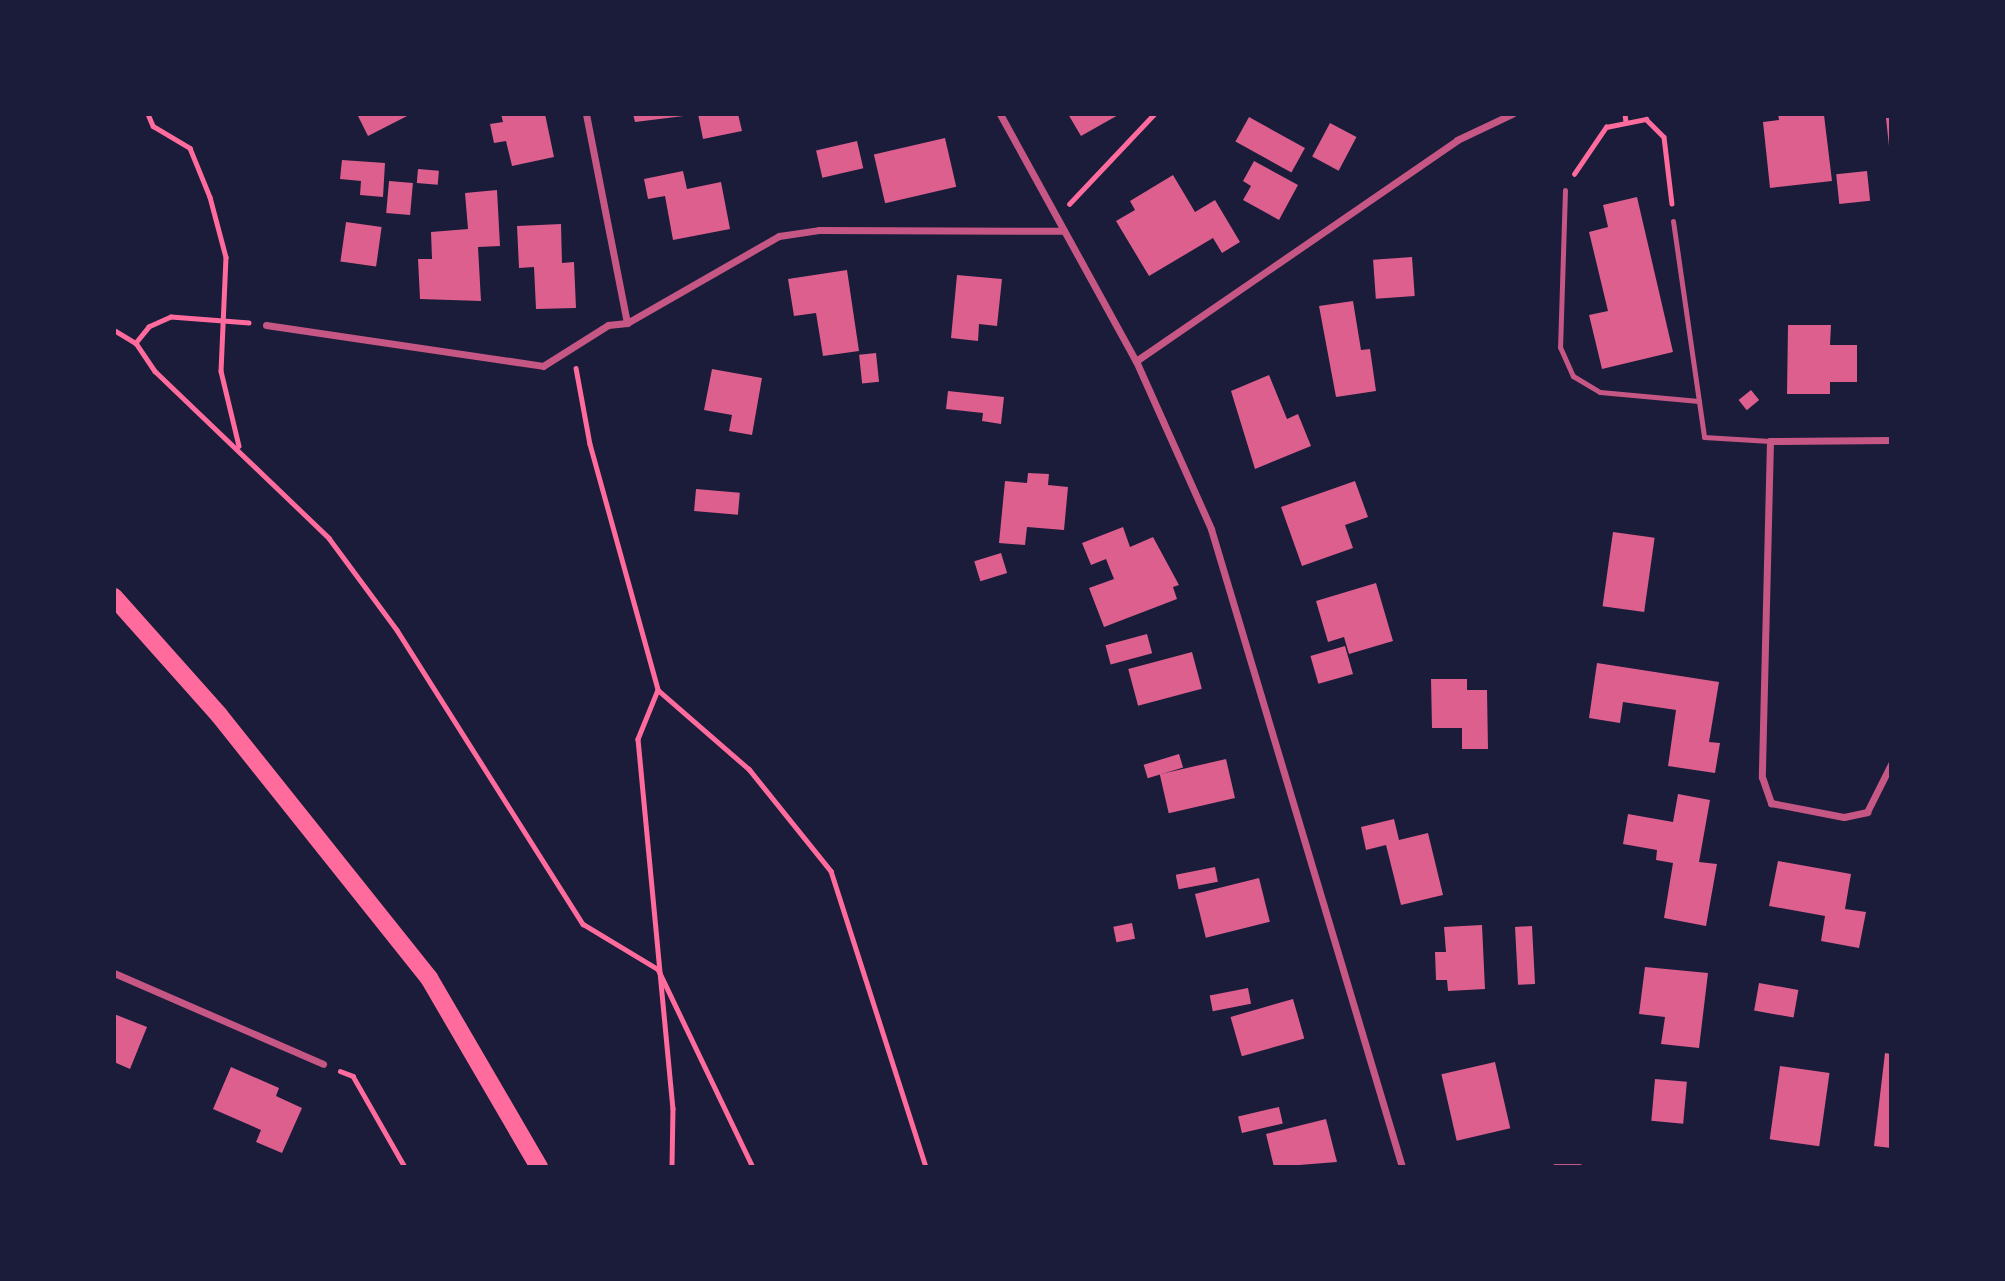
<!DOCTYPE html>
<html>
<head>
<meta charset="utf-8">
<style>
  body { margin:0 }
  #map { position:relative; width:2005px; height:1281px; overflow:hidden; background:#1b1b3a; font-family:Jost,sans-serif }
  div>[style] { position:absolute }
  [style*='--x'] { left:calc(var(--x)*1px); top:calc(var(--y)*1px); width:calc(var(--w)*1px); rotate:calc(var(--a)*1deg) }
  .building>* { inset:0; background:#dd5f8e; transform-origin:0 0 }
  .path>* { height:4.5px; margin:-2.25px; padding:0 2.25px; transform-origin:2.25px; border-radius:2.25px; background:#ff6b9d }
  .service>* { height:5px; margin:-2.5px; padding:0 2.5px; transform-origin:2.5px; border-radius:2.5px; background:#c65784 }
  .minor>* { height:7px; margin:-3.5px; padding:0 3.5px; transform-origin:3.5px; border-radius:3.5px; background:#c65784 }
  .primary>* { height:18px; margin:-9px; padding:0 9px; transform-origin:9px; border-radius:9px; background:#ff6b9d }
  span { translate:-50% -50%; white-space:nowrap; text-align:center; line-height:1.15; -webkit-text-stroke:6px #1b1b3a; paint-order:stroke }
  .frame { position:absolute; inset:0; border:116px solid #1b1b3a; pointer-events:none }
</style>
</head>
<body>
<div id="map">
  <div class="building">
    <i style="clip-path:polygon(357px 114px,411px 114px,368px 136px)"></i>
    <i style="clip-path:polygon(501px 114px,545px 114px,554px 157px,512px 166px,506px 141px,494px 143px,490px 124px,503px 122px)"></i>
    <i style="clip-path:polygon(633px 114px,692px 114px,692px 115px,635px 122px)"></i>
    <i style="clip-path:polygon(698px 114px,738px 114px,742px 131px,703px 139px)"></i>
    <i style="clip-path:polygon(1068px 114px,1120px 114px,1081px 136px)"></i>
    <i style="clip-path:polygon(1778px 114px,1824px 115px,1832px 181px,1770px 188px,1763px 122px,1779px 120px)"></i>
    <i style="left:1249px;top:117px;width:64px;height:28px;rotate:29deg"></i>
    <i style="clip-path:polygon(1886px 118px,1891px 118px,1891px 146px,1889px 146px)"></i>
    <i style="left:1330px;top:123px;width:30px;height:38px;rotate:28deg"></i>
    <i style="left:945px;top:138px;width:50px;height:73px;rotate:77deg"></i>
    <i style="left:857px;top:141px;width:28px;height:42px;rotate:77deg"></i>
    <i style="clip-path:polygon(342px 160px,385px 163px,383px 197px,360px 195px,361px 181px,340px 179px)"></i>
    <i style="clip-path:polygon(1254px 161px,1298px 185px,1279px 220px,1243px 200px,1251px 186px,1243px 181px)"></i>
    <i style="left:418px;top:169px;width:21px;height:14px;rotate:5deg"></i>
    <i style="clip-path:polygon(683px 171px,687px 189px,721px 182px,730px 229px,673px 240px,665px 196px,648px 199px,644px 179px)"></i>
    <i style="left:1867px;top:171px;width:30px;height:31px;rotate:84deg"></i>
    <i style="clip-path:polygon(1173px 175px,1195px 212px,1215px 200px,1240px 242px,1222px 253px,1213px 238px,1149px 276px,1116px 221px,1135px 210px,1130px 201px)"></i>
    <i style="left:389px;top:181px;width:24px;height:32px;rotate:5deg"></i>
    <i style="clip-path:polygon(497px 190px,500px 246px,478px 247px,481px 301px,420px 299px,418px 259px,432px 259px,431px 232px,468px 229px,465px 193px)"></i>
    <i style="clip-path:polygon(1637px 197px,1673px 352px,1602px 369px,1589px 315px,1608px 311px,1589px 232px,1608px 227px,1603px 205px)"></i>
    <i style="left:346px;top:222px;width:36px;height:40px;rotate:8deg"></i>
    <i style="clip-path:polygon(561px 224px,562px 263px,574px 262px,576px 308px,536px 309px,534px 267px,519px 268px,517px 226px)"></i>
    <i style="left:1412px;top:257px;width:39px;height:39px;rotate:86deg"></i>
    <i style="clip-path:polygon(847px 270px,859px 351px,823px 356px,816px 313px,794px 316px,788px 279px)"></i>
    <i style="clip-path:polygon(957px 275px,1002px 279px,997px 326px,979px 324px,978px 341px,951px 338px)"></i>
    <i style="clip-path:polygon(1353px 301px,1361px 350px,1370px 349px,1376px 391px,1336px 397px,1319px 306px)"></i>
    <i style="clip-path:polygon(1788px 325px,1831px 325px,1830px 345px,1857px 345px,1857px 382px,1830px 382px,1830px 394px,1787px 394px)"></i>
    <i style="left:876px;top:353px;width:29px;height:17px;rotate:84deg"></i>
    <i style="clip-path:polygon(712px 369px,762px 378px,752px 435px,729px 431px,732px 415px,704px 410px)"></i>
    <i style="clip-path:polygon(1269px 375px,1287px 419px,1298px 414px,1311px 446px,1255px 469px,1231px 391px)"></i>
    <i style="left:1751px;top:390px;width:13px;height:16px;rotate:51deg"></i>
    <i style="clip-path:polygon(948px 391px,1004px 397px,1001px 424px,982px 421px,983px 413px,946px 409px)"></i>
    <i style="clip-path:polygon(1028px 473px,1049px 474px,1048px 485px,1068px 487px,1064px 530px,1027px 527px,1025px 545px,999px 543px,1005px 481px,1027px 483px)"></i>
    <i style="clip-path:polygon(1355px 481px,1368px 517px,1345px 525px,1353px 548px,1302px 566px,1281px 507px)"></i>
    <i style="left:696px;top:489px;width:44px;height:22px;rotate:5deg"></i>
    <i style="clip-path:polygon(1123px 527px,1130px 547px,1153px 537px,1179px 585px,1173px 587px,1177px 599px,1104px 627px,1089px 588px,1114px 579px,1106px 559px,1091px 565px,1082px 543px)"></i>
    <i style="left:1613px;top:532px;width:42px;height:75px;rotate:8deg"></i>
    <i style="left:1001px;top:553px;width:21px;height:28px;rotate:73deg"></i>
    <i style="clip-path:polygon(1376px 583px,1393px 641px,1349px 654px,1344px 637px,1328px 642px,1316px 601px)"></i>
    <i style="left:1147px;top:634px;width:20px;height:43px;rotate:75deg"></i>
    <i style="left:1345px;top:646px;width:29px;height:36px;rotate:74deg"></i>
    <i style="left:1192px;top:652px;width:38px;height:66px;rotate:75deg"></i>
    <i style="clip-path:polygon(1597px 663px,1719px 682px,1709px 742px,1720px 743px,1715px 773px,1668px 766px,1676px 710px,1623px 702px,1620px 723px,1589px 718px)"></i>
    <i style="clip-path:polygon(1431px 679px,1467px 679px,1467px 690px,1487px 690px,1488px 749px,1462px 749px,1462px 728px,1432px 728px)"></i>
    <i style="left:1179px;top:754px;width:14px;height:37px;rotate:73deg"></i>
    <i style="left:1226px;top:759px;width:40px;height:68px;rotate:77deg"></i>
    <i style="clip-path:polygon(1678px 794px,1710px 800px,1699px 862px,1717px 864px,1706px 926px,1664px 918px,1673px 863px,1656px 860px,1657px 850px,1623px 844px,1628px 814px,1673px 822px)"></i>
    <i style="clip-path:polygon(1394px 819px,1399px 840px,1428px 833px,1443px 895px,1401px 905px,1386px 845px,1366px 850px,1361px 827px)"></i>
    <i style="clip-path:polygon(1778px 861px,1851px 874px,1845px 909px,1866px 912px,1859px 948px,1821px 941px,1825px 916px,1769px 906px)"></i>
    <i style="left:1215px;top:867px;width:15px;height:40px;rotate:79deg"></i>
    <i style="left:1259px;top:878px;width:45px;height:66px;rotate:76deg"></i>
    <i style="left:1132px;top:923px;width:16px;height:19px;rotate:79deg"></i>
    <i style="clip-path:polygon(1482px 925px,1485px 989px,1448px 991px,1447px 980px,1436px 980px,1435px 952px,1446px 952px,1444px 927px)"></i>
    <i style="left:1532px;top:926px;width:58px;height:17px;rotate:87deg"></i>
    <i style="clip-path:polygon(1645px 967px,1708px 973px,1699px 1048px,1661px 1044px,1665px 1017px,1639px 1014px)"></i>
    <i style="left:1759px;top:983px;width:40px;height:28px;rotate:10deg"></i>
    <i style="left:1248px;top:988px;width:16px;height:39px;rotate:79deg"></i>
    <i style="left:1293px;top:999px;width:41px;height:65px;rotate:74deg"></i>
    <i style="clip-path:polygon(114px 1014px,147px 1027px,130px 1069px,114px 1062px)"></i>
    <i style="clip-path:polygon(1885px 1053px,1891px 1054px,1891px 1148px,1874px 1146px)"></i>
    <i style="left:1495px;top:1062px;width:68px;height:55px;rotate:77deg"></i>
    <i style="left:1780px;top:1066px;width:50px;height:74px;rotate:8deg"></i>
    <i style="clip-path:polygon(231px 1067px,279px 1088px,276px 1096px,302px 1108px,282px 1153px,256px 1142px,261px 1130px,213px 1109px)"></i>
    <i style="left:1655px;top:1079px;width:32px;height:42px;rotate:5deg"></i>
    <i style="left:1279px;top:1107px;width:17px;height:42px;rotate:77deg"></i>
    <i style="clip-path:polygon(1326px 1119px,1337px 1162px,1274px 1167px,1266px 1134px)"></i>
  </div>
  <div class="path">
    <i style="--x:148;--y:114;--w:13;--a:67"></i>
    <i style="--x:153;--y:126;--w:43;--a:30.7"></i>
    <i style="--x:190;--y:148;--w:53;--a:67.8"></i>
    <i style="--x:210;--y:197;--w:62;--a:75.1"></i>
    <i style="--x:226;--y:257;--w:114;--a:92.5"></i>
    <i style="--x:221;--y:371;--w:77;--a:76.5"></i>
    <i style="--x:1625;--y:114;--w:8;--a:83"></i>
    <i style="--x:1574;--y:174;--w:57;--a:-55.8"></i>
    <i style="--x:1606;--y:127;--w:41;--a:-11.3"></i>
    <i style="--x:1646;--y:119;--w:25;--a:45"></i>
    <i style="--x:1664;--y:137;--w:67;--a:83.2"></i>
    <i style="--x:1069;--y:204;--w:124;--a:-46.6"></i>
    <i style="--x:249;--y:323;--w:78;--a:-175.6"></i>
    <i style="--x:171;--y:317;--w:24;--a:156"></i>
    <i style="--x:149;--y:327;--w:21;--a:129"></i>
    <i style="--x:136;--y:343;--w:34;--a:56"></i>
    <i style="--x:155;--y:371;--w:241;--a:43.8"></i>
    <i style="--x:329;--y:538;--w:114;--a:53.5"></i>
    <i style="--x:397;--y:630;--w:348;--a:57.7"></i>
    <i style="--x:583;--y:924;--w:87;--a:31"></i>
    <i style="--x:658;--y:969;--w:220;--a:64.4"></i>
    <i style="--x:114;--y:330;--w:26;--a:31"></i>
    <i style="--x:576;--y:368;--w:77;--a:79.6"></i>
    <i style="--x:590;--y:444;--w:255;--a:74.5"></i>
    <i style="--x:658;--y:690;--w:121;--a:41"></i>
    <i style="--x:749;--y:769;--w:131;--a:51.2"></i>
    <i style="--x:831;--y:871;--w:311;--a:72.2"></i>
    <i style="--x:658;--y:690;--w:53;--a:112.2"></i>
    <i style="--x:638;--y:739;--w:371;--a:84.6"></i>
    <i style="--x:673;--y:1108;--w:59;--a:91"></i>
    <i style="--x:340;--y:1071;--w:14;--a:21"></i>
    <i style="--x:353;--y:1076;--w:105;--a:60.3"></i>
  </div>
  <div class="service">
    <i style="--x:1565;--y:190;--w:157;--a:91.8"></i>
    <i style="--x:1560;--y:347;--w:32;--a:66"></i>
    <i style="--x:1573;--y:376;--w:31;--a:31"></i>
    <i style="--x:1600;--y:392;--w:99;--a:5.2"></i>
    <i style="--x:1673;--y:221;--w:218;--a:81.8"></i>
    <i style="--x:1704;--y:437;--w:66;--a:3.5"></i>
  </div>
  <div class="minor">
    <i style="--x:1000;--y:114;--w:282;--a:61.2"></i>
    <i style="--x:1136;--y:361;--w:184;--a:65.9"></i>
    <i style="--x:1211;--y:529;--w:666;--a:73.33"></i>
    <i style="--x:627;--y:323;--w:175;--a:-29.8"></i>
    <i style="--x:779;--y:236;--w:40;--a:-8.5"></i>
    <i style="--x:819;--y:230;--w:245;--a:0.2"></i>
    <i style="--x:266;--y:325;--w:280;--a:8.4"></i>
    <i style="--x:543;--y:366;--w:77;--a:-32.2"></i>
    <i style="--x:608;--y:325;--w:19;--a:-6"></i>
    <i style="--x:627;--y:323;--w:213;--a:-101.1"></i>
    <i style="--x:1136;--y:361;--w:390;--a:-34.5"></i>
    <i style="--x:1457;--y:140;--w:61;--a:-25.3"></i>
    <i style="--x:1891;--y:440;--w:121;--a:179.5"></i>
    <i style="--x:1770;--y:441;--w:336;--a:91.4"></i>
    <i style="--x:1762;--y:777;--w:28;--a:71"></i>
    <i style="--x:1771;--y:803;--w:74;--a:10.9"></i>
    <i style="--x:1844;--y:817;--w:24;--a:-12"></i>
    <i style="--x:1867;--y:812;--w:54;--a:-63.4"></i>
    <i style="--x:114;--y:973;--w:228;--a:23.5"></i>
    <i style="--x:1555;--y:1167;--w:24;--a:0"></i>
  </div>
  <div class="primary">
    <i style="--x:114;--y:597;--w:158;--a:48.3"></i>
    <i style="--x:219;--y:715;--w:337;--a:51.4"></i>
    <i style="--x:429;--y:978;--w:219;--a:59.8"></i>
  </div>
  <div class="frame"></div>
</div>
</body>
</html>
